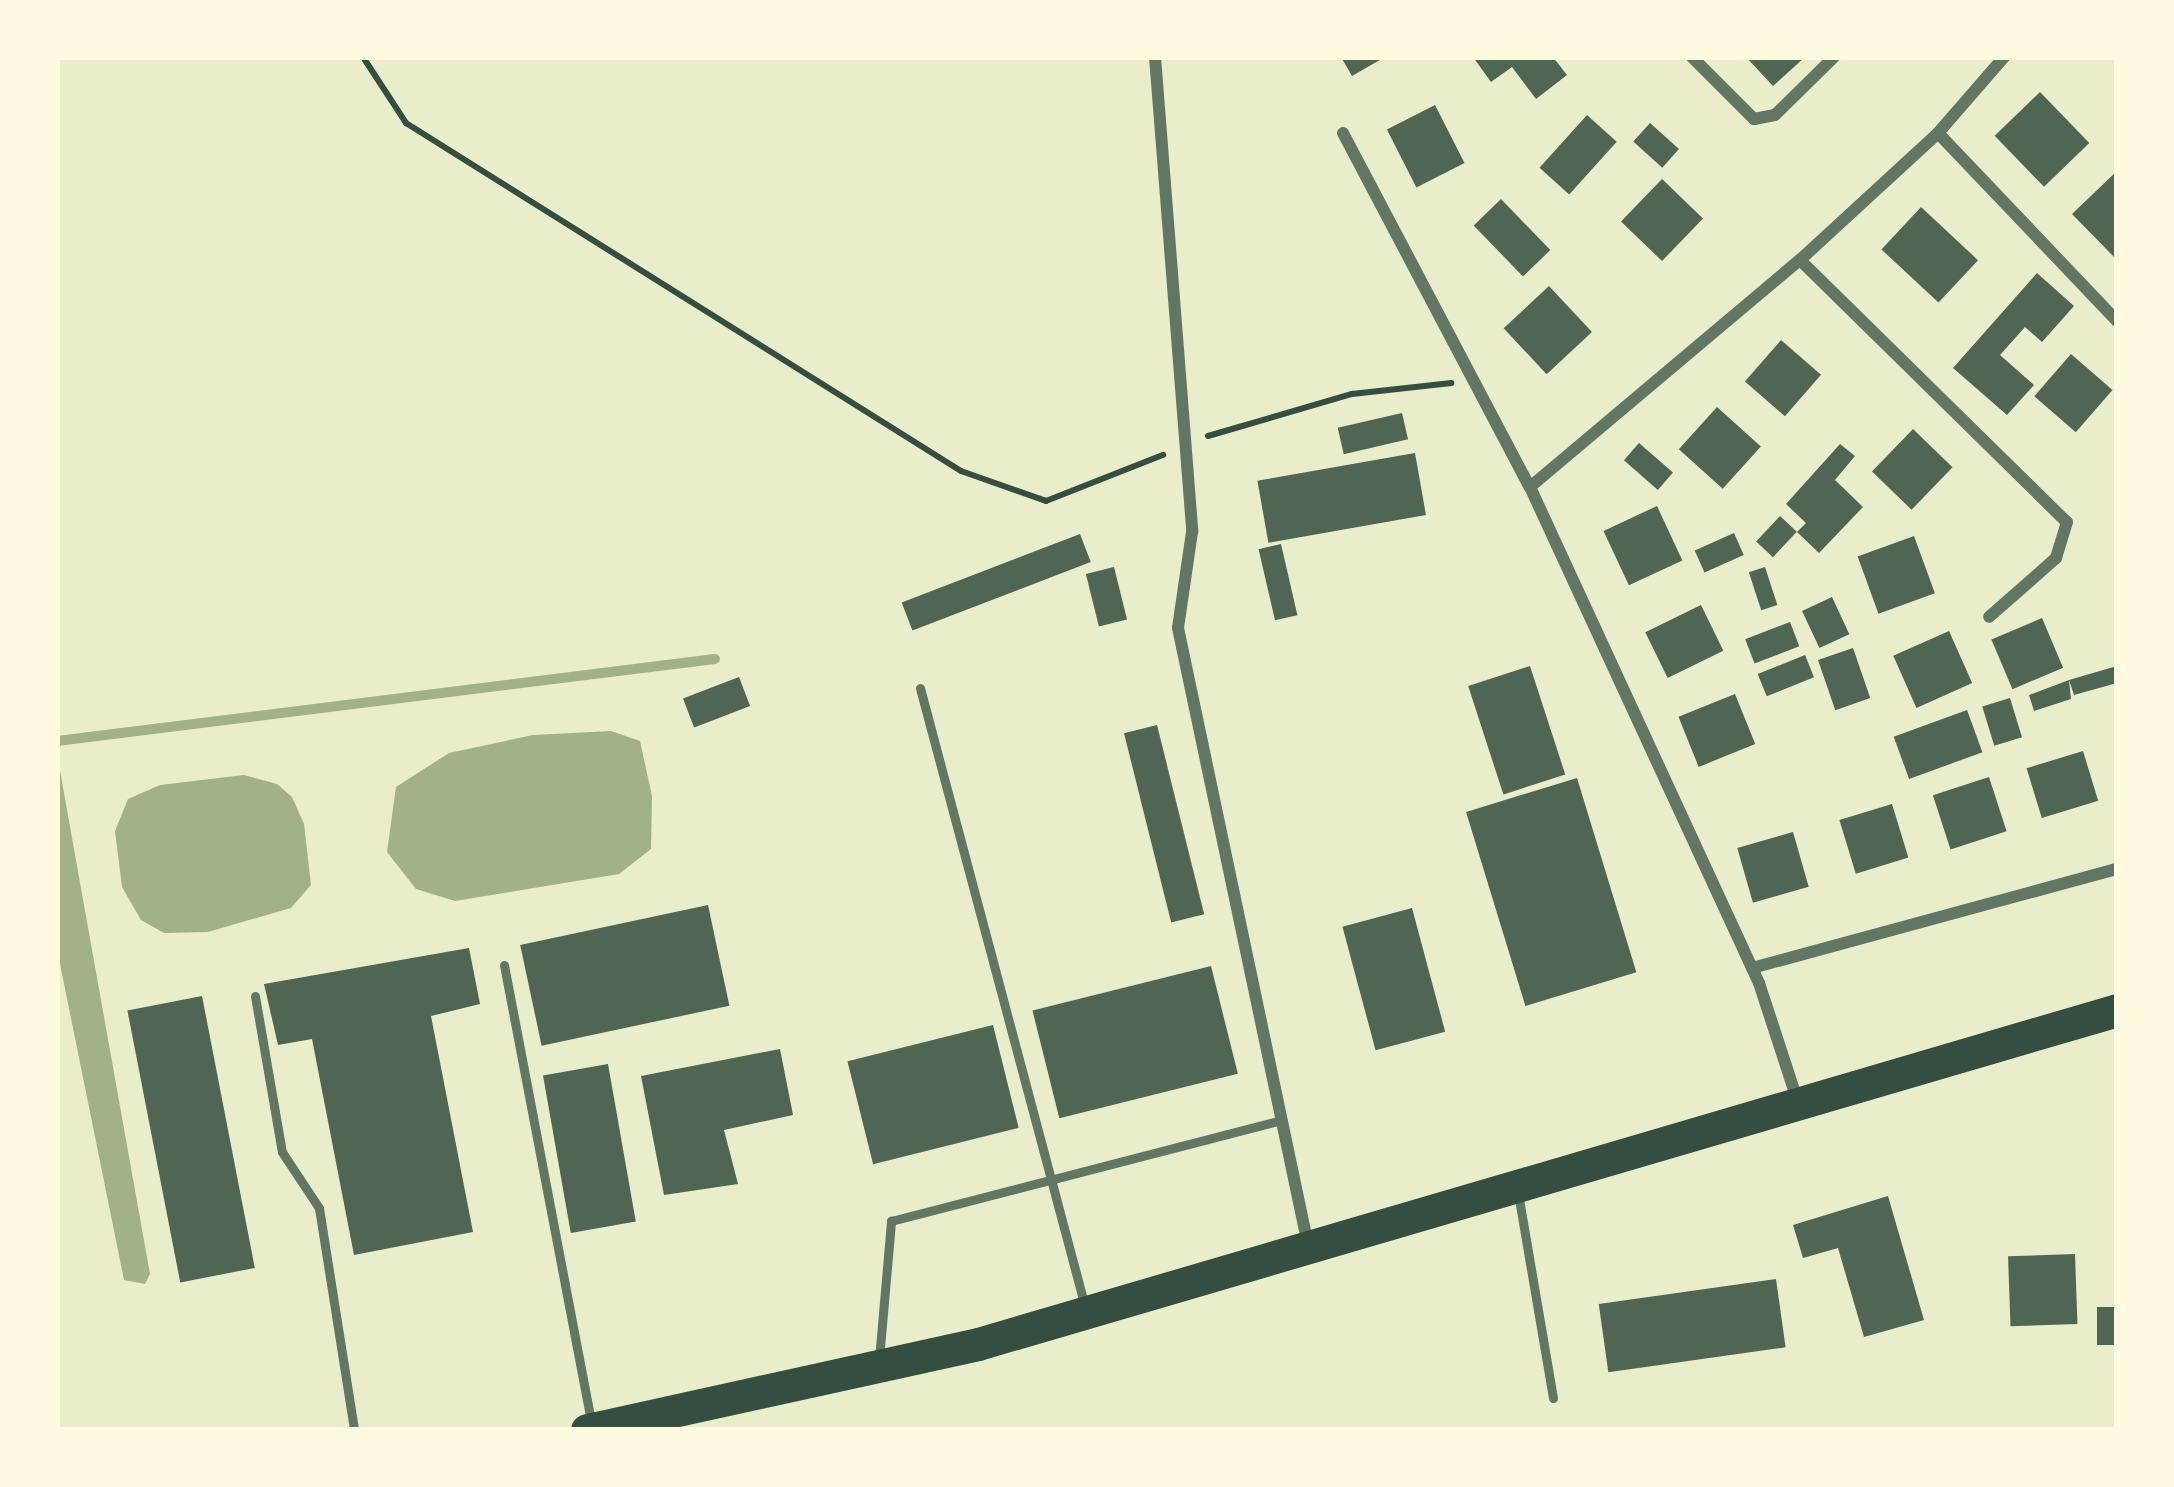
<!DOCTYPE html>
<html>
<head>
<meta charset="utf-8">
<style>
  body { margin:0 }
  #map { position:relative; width:2174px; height:1487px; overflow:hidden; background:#e9edc9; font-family:"Open Sans",sans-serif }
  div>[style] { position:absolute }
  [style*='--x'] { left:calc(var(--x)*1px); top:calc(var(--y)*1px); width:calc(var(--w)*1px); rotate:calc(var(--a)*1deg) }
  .water>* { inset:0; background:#a3b18a }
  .stream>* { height:10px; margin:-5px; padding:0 5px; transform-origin:5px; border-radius:5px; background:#a3b18a }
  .building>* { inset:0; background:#4f6655; transform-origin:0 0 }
  .path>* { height:6px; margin:-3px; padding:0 3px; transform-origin:3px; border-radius:3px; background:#344e41 }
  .service>* { height:9px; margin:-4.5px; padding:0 4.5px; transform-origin:4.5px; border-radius:4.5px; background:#617663 }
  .minor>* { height:12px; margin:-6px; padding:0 6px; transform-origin:6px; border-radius:6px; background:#617663 }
  .trunk>* { height:33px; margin:-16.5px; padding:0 16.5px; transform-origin:16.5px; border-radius:16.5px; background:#344e41 }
  span { translate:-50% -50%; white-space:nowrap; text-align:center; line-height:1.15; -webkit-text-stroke:9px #fefae0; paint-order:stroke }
  .frame { position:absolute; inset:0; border:60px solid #fefae0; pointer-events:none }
</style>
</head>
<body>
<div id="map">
  <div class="water">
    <i style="clip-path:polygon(611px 731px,640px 741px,652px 796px,651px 849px,619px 874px,455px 901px,416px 889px,387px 852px,396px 787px,449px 753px,533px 735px)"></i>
    <i style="clip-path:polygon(57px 754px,150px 1274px,145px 1284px,124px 1280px,57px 949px)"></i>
    <i style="clip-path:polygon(244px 775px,277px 784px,292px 797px,304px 824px,311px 885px,291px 908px,208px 932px,164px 933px,141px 920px,122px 887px,115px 831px,128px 799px,160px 785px)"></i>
  </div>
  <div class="stream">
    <i style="--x:57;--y:741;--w:663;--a:-7.1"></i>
  </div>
  <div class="building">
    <i style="clip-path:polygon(1341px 57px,1385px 57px,1352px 76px)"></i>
    <i style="clip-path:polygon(1473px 57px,1553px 57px,1567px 75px,1536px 99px,1512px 67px,1491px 82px)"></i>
    <i style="clip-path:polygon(1746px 57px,1805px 57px,1773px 86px)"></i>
    <i style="left:2040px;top:92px;width:71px;height:63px;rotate:46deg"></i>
    <i style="left:1435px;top:105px;width:65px;height:54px;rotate:63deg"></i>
    <i style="left:1587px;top:115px;width:40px;height:71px;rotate:42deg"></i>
    <i style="left:1650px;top:123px;width:39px;height:25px;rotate:42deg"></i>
    <i style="clip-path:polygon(2117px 171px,2117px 260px,2072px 214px)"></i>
    <i style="left:1662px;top:179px;width:57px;height:59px;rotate:44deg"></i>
    <i style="left:1501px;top:199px;width:71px;height:38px;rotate:46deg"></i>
    <i style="left:1921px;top:207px;width:78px;height:58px;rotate:43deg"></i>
    <i style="clip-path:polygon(2037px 273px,2074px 306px,2042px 342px,2025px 327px,2000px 355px,2034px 385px,2007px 415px,1953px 368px)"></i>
    <i style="left:1549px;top:286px;width:63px;height:62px;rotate:47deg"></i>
    <i style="left:1781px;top:340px;width:53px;height:55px;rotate:41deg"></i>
    <i style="left:2071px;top:354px;width:55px;height:56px;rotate:41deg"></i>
    <i style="left:1717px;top:407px;width:59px;height:57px;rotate:42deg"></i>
    <i style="left:1402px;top:413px;width:27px;height:66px;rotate:77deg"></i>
    <i style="left:1913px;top:429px;width:55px;height:59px;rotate:44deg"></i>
    <i style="left:1639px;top:443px;width:45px;height:23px;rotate:41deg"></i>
    <i style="clip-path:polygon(1840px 444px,1855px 456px,1835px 480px,1863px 507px,1819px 553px,1797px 532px,1806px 523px,1786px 504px)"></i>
    <i style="left:1415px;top:453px;width:63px;height:160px;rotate:80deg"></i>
    <i style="left:1657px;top:506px;width:60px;height:59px;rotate:65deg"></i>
    <i style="left:1780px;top:516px;width:23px;height:35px;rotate:43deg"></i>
    <i style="left:1734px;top:533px;width:24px;height:43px;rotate:66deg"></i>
    <i style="left:1080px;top:534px;width:30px;height:191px;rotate:69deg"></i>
    <i style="left:1914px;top:536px;width:61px;height:60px;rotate:70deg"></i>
    <i style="left:1281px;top:544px;width:73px;height:23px;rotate:77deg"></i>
    <i style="left:1114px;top:567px;width:54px;height:29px;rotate:76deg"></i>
    <i style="left:1765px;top:567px;width:40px;height:17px;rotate:72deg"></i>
    <i style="left:1832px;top:597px;width:41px;height:33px;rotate:65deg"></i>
    <i style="left:1701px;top:605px;width:51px;height:62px;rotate:64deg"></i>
    <i style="left:2042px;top:618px;width:54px;height:55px;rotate:67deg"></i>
    <i style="left:1790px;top:622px;width:26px;height:48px;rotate:69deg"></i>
    <i style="left:1949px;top:631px;width:57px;height:61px;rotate:66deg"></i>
    <i style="left:1853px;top:648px;width:53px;height:37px;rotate:71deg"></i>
    <i style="left:1805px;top:655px;width:24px;height:51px;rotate:68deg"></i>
    <i style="left:1530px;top:666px;width:114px;height:65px;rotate:72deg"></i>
    <i style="clip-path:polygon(2117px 666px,2117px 683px,2074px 695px,2069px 680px,2071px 699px,2034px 711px,2029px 695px,2069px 680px)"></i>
    <i style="left:739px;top:677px;width:31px;height:60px;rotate:69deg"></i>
    <i style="left:1735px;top:694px;width:54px;height:61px;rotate:68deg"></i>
    <i style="left:2010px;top:698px;width:41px;height:29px;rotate:73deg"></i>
    <i style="left:1967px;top:710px;width:45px;height:78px;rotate:70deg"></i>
    <i style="left:1157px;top:725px;width:195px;height:34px;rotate:76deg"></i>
    <i style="left:2083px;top:751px;width:52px;height:59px;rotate:73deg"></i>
    <i style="left:1989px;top:777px;width:57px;height:59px;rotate:72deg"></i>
    <i style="left:1577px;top:778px;width:203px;height:116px;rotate:73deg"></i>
    <i style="left:1892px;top:804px;width:56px;height:55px;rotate:73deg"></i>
    <i style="left:1793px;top:832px;width:57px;height:58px;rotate:74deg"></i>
    <i style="left:708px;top:905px;width:103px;height:192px;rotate:78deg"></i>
    <i style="left:1412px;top:908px;width:128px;height:72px;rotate:75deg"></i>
    <i style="clip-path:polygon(469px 948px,480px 1004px,431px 1016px,473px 1232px,354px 1255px,312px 1039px,278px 1045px,264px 984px)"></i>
    <i style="left:1211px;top:966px;width:111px;height:184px;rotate:76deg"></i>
    <i style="left:202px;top:996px;width:277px;height:76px;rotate:79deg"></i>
    <i style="left:993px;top:1025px;width:106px;height:150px;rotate:76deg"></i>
    <i style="clip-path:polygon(780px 1049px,793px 1115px,724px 1130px,738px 1184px,664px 1195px,641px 1076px)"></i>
    <i style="left:608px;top:1064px;width:160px;height:66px;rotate:80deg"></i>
    <i style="clip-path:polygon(1888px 1196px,1924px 1320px,1864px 1337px,1838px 1248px,1803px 1258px,1793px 1225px)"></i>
    <i style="left:2075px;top:1254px;width:70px;height:67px;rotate:88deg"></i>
    <i style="left:1776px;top:1279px;width:69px;height:179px;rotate:82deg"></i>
    <i style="left:2097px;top:1307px;width:20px;height:38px"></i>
  </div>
  <div class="path">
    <i style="--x:363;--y:57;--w:79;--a:56.9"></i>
    <i style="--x:406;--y:123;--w:655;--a:32.09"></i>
    <i style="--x:961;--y:471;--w:90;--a:19.4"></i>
    <i style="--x:1046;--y:501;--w:126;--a:-21.5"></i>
    <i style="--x:1208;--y:436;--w:150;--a:-16.3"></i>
    <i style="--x:1352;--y:394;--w:100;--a:-6.3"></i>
  </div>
  <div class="service">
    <i style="--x:920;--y:688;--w:636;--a:75.07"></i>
    <i style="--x:504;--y:965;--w:463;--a:79.2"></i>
    <i style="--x:255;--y:996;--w:158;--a:80.2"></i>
    <i style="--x:282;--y:1152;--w:67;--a:56.5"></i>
    <i style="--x:319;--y:1208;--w:225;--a:81"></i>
    <i style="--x:1518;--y:1193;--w:208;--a:80.3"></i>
    <i style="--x:879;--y:1359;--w:139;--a:-85"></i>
    <i style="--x:891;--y:1221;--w:403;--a:-14.5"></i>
  </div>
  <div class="minor">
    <i style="--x:1155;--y:57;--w:476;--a:85.5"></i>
    <i style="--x:1192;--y:532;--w:97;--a:98.3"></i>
    <i style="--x:1178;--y:628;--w:631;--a:78.1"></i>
    <i style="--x:1692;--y:57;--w:88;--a:45"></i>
    <i style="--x:1754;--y:119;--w:21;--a:-11"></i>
    <i style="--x:1775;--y:115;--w:83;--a:-44.5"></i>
    <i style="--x:1343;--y:133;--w:400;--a:62.2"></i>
    <i style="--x:1530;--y:487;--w:546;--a:65.22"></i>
    <i style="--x:1759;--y:983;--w:125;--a:71.9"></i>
    <i style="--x:1938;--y:133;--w:260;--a:46.4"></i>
    <i style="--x:1800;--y:260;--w:374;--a:44.5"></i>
    <i style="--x:2067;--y:522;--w:38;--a:107"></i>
    <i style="--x:2056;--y:558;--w:89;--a:138.6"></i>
    <i style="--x:1530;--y:487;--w:353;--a:-40.1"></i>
    <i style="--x:1800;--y:260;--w:188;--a:-42.6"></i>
    <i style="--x:1938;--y:133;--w:101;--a:-49"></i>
    <i style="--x:1752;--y:968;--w:378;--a:-15.2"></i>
  </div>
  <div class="trunk">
    <i style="--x:587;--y:1430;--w:400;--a:-12.4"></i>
    <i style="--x:978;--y:1344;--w:1187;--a:-16.34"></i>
  </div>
  <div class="frame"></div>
</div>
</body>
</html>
